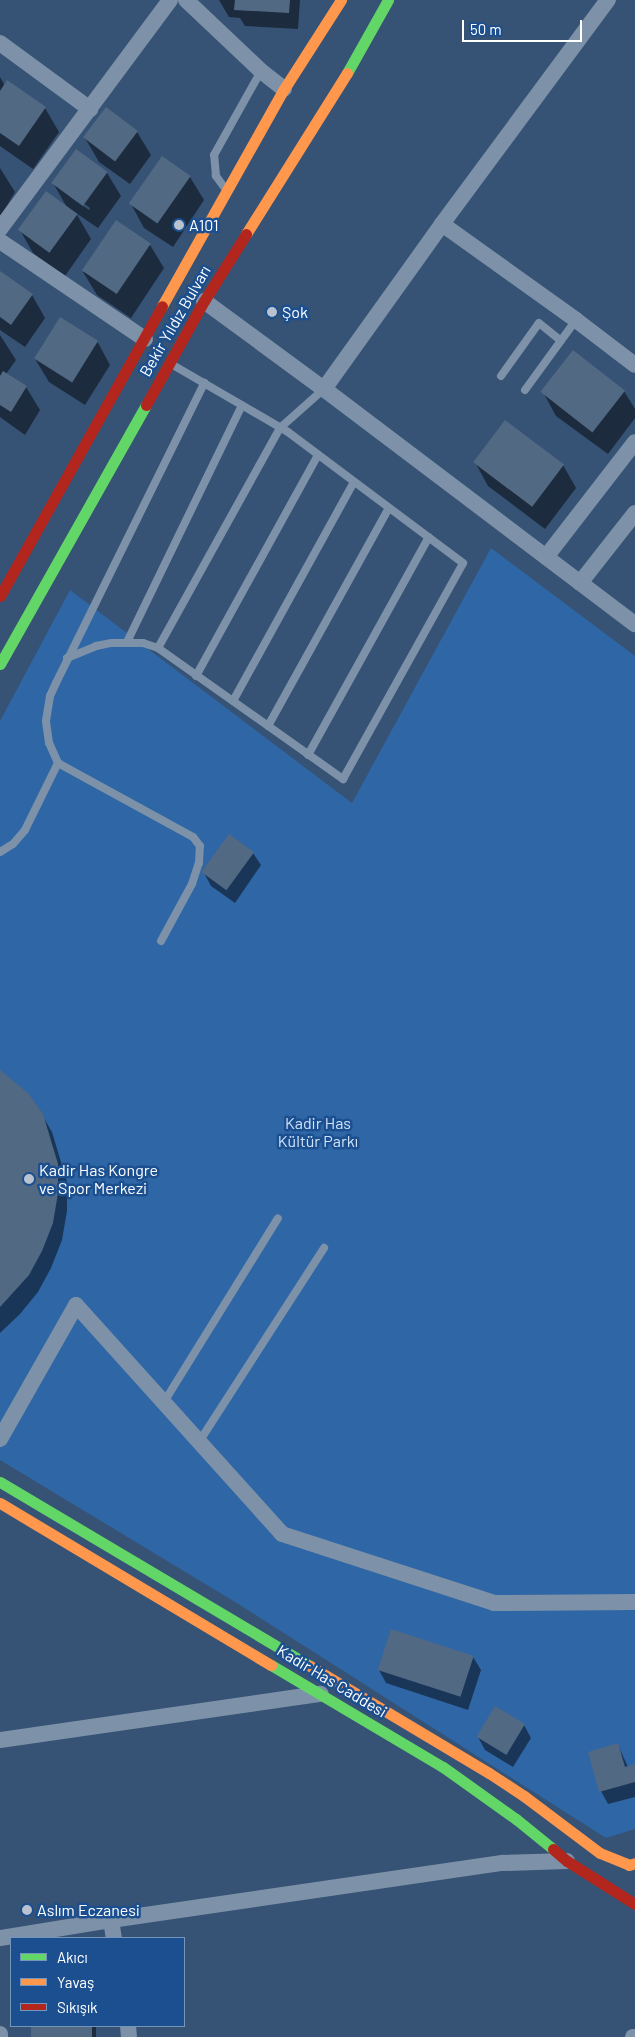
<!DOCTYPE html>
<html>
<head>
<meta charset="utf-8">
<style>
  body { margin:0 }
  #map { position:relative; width:635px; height:2037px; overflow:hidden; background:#365274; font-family:Barlow,sans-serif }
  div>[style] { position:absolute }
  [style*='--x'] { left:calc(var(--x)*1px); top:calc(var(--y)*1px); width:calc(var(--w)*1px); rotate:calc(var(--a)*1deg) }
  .green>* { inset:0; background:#2f66a5 }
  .shadow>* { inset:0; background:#0007; transform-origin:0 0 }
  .building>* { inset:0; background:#526984; transform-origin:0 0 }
  .lane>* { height:8px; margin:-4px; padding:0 4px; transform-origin:4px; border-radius:4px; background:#7d92a8 }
  .street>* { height:16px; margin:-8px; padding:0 8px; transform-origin:8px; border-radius:8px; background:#7d92a8 }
  .fast>* { height:11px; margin:-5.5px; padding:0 5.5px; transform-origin:5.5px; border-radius:5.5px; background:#63d668 }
  .slow>* { height:11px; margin:-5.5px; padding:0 5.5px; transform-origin:5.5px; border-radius:5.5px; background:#ff974d }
  .jam>* { height:11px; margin:-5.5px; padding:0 5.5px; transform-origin:5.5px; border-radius:5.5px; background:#b3261e }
  .dots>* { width:14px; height:14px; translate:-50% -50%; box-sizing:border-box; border:2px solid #1b4f8f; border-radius:50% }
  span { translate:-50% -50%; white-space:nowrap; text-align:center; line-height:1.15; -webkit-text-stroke:5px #1b4f8f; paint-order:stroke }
  .poi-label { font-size:16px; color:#fff }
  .left { translate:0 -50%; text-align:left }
  .street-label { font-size:16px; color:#fff }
  .park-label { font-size:16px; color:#cfe3fa }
  .legend { position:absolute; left:10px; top:1937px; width:175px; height:90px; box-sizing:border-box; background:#1b4f8f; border:1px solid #7695bc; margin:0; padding:6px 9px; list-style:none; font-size:15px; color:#fff }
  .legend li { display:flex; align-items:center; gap:10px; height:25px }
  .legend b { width:25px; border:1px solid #7695bc }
  .scale { position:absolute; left:462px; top:20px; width:120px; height:22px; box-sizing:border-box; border:2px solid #fff; border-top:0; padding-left:6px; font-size:15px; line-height:18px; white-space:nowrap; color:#fff; -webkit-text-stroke:4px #1b4f8f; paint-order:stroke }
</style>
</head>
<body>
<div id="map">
  <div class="green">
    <i style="clip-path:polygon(491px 548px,635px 656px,635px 1829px,606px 1838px,240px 1605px,0 1460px,0 721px,70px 590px,352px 803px)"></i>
  </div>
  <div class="shadow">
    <i style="clip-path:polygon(219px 0,300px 0,298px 29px,245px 26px,240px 18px,229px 17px)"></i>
    <i style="clip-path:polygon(0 77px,5px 86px,45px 108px,59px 132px,33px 169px,0 146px)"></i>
    <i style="clip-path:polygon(137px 132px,151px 155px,130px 184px,99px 162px,85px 138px)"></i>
    <i style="clip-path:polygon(evenodd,76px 150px,107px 173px,121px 196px,98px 228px,76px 213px,91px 239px,65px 276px,33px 253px,20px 230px,68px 209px,53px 183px,76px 150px,72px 195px,90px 208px,89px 210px,72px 198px,72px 195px)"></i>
    <i style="clip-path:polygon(0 168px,15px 192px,0 217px)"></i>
    <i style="clip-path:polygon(190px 177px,204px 200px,173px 247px,144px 228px,131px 204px)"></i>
    <i style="clip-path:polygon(150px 245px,164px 268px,131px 318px,97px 295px,83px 272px)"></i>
    <i style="clip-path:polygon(0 273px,32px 295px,45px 318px,25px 347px,0 330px)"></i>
    <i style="clip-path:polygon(0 335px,16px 360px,6px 374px,26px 387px,40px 410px,25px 435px,0 417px)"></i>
    <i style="clip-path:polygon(97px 341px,110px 365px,85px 405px,49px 382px,35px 359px)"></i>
    <i style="clip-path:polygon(624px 391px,635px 409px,635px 418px,608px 454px,556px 416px,543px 392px)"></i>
    <i style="clip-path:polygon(475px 462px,563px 465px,576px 488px,545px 529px,488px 486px)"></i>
    <i style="clip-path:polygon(253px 853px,261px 865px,235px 903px,211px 886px,204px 873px)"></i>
    <i style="clip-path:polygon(0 1073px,42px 1115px,52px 1132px,67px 1182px,67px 1211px,62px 1240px,51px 1268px,38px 1292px,20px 1314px,0 1333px)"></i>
    <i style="clip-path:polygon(473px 1657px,481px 1670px,468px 1710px,386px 1683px,379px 1670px)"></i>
    <i style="clip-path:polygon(524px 1725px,531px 1738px,513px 1767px,485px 1750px,478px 1737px)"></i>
    <i style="clip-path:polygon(618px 1745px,628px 1767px,635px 1765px,635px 1797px,608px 1804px,601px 1791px)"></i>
    <i style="left:33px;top:2026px;width:63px;height:11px"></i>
  </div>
  <div class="building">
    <i style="clip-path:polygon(235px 0,290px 0,289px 13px,234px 10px)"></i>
    <i style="clip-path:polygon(7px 80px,46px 107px,19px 146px,0 133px,0 91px)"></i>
    <i style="left:106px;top:107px;width:40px;height:38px;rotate:37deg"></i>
    <i style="left:76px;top:149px;width:39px;height:42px;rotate:36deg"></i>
    <i style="left:162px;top:156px;width:35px;height:58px;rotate:35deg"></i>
    <i style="left:46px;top:191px;width:39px;height:48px;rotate:36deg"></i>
    <i style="left:116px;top:220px;width:42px;height:61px;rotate:34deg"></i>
    <i style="clip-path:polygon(0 271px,33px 294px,11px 325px,0 317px)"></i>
    <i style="left:60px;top:317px;width:45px;height:49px;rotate:32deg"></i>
    <i style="left:573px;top:350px;width:66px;height:53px;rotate:38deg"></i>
    <i style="clip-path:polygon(3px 371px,27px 386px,11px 412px,0 405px,0 376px)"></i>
    <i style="left:505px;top:420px;width:74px;height:53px;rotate:37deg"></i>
    <i style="left:229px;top:834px;width:31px;height:47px;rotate:36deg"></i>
    <i style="clip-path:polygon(0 1070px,28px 1093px,43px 1114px,58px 1164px,58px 1193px,53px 1223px,42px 1251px,29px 1275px,0 1307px)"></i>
    <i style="left:391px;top:1629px;width:87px;height:43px;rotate:18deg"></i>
    <i style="left:495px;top:1706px;width:35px;height:36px;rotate:31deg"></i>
    <i style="clip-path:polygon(618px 1743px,625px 1767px,635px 1764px,635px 1782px,599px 1792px,588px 1752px)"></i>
    <i style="left:31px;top:2026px;width:61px;height:11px"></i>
  </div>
  <div class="lane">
    <i style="--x:224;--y:187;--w:14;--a:-126"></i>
    <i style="--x:216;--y:176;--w:21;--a:-95"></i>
    <i style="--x:214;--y:155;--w:96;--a:-60.8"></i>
    <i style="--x:501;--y:376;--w:65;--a:-54.4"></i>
    <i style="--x:539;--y:323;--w:28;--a:39"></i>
    <i style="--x:525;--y:390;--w:87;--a:-53.9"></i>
    <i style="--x:127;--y:642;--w:263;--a:-64.1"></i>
    <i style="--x:158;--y:648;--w:252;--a:-61"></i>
    <i style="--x:280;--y:428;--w:59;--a:-41.6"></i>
    <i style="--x:67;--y:658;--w:31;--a:-22"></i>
    <i style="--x:96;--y:646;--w:16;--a:-11"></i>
    <i style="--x:112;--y:643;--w:31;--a:0"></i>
    <i style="--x:143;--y:643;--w:16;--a:18"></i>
    <i style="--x:158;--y:648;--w:227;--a:35.3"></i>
    <i style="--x:343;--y:779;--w:247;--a:-60.9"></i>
    <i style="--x:463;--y:563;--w:219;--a:-143.2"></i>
    <i style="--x:288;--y:432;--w:133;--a:-149.8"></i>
    <i style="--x:196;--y:676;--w:252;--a:-61.1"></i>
    <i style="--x:233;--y:701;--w:250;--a:-61.1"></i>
    <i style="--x:268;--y:726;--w:249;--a:-61"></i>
    <i style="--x:308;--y:755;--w:249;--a:-61"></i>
    <i style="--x:0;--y:852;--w:15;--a:-32"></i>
    <i style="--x:13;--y:844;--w:18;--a:-49"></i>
    <i style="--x:25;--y:830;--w:75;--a:-63.8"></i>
    <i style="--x:161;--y:941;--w:65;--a:-61.5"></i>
    <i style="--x:192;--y:884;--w:22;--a:-72"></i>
    <i style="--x:199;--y:863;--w:17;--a:-87"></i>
    <i style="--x:200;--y:846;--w:11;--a:-128"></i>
    <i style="--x:193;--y:837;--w:154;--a:-151.3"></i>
    <i style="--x:58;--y:763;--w:22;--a:-114"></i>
    <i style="--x:49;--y:743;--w:22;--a:-98"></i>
    <i style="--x:46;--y:721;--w:25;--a:-81"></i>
    <i style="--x:50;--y:696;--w:14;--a:-65"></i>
    <i style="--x:56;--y:683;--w:335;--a:-63.7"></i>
    <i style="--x:164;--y:1402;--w:216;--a:-58.2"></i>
    <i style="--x:199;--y:1442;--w:231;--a:-57.2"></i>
  </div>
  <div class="street">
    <i style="--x:186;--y:0;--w:103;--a:43.4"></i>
    <i style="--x:261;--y:71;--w:29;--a:38"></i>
    <i style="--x:0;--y:43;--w:112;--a:36.3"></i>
    <i style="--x:442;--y:224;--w:165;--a:35.6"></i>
    <i style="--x:576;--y:320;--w:74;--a:37.3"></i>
    <i style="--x:0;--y:229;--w:285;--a:-53.4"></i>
    <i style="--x:0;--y:241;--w:175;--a:34.1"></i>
    <i style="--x:204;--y:301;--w:149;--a:36.3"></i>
    <i style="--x:324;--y:389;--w:390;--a:37.1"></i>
    <i style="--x:324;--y:389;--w:203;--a:-54.4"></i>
    <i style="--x:442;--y:224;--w:279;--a:-53.5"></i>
    <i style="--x:546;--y:557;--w:145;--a:-52.3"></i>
    <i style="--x:580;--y:583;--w:89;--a:-51.8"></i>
    <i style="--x:0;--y:1439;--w:154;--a:-60.4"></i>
    <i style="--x:76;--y:1305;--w:308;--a:48"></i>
    <i style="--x:282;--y:1534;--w:223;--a:18"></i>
    <i style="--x:494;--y:1603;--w:141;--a:-0.4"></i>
    <i style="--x:0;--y:1740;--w:324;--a:-8.2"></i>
    <i style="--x:111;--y:1920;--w:18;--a:81"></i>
    <i style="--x:0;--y:1938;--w:112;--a:-9.2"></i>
    <i style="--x:111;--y:1920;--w:397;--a:-8.3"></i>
    <i style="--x:504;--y:1863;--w:63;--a:-1.8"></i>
    <i style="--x:128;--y:2026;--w:11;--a:85"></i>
    <i style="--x:0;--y:2034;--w:3;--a:90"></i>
    <i style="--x:633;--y:2037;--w:2;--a:0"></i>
  </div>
  <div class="fast">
    <i style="--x:347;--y:73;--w:84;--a:-60.7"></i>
    <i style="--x:0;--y:664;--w:297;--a:-60.6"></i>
    <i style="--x:0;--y:1482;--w:360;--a:30.7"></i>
    <i style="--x:271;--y:1665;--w:200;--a:30.7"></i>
    <i style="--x:443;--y:1767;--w:90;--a:35.5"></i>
    <i style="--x:516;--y:1819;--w:48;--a:39"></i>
  </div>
  <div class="slow">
    <i style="--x:246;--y:234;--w:190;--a:-57.9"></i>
    <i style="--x:162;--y:306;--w:249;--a:-60.7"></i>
    <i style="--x:284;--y:89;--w:106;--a:-57.4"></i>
    <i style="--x:0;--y:1503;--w:316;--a:30.9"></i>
    <i style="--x:310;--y:1666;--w:209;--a:30.9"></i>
    <i style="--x:489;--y:1773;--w:42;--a:33.3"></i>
    <i style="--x:524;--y:1796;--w:95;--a:36.9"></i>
    <i style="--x:600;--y:1853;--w:31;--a:22"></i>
    <i style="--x:629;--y:1865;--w:6;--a:-18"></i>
  </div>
  <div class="jam">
    <i style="--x:146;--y:405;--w:119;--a:-60.9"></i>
    <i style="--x:204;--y:301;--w:79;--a:-57.9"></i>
    <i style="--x:0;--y:596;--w:332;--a:-60.8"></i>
    <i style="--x:553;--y:1849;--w:18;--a:41"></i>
    <i style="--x:567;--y:1861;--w:80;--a:32.3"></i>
  </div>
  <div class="dots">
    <i style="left:179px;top:225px;background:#b9c2ce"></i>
    <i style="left:272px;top:312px;background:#b9c2ce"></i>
    <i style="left:29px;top:1179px;background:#b9c2ce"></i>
    <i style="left:27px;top:1910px;background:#b9c2ce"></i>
  </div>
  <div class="poi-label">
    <span class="left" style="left:189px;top:225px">A101</span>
    <span class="left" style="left:282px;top:312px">Şok</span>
    <span class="left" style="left:39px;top:1179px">Kadir Has Kongre<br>ve Spor Merkezi</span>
    <span class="left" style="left:37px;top:1910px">Aslım Eczanesi</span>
  </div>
  <div class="street-label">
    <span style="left:175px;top:321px;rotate:-60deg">Bekir Yıldız Bulvarı</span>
    <span style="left:332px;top:1681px;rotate:31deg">Kadir Has Caddesi</span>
  </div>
  <div class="park-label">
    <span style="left:318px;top:1132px">Kadir Has<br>Kültür Parkı</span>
  </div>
  <ul class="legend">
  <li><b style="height:6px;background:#63d668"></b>Akıcı</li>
  <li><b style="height:6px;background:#ff974d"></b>Yavaş</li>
  <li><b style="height:6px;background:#b3261e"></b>Sıkışık</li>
  </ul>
  <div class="scale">50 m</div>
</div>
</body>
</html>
